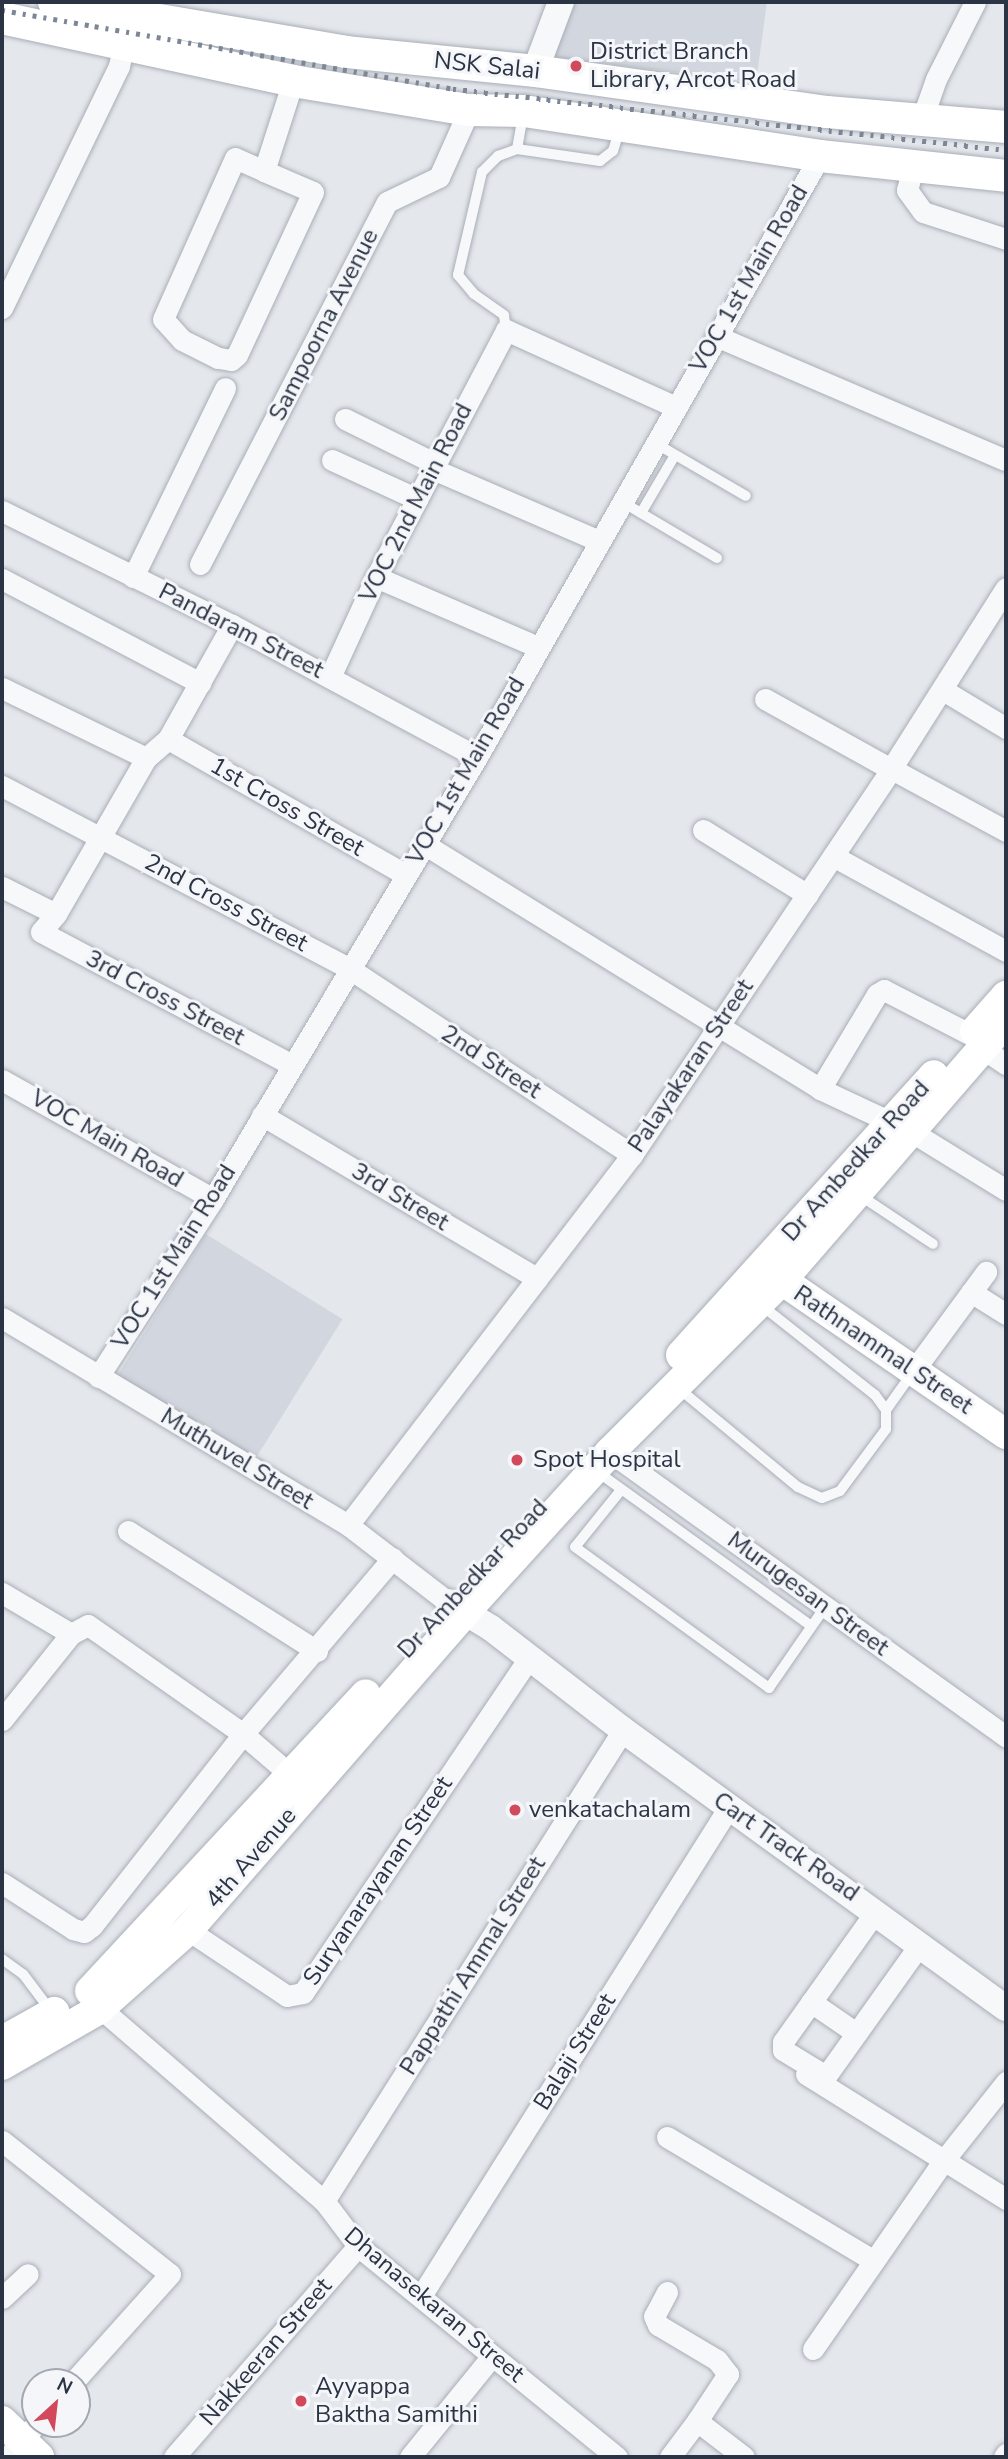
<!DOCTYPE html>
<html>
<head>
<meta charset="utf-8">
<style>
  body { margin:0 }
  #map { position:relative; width:1008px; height:2459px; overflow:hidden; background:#e4e7ec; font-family:"Nunito Sans",sans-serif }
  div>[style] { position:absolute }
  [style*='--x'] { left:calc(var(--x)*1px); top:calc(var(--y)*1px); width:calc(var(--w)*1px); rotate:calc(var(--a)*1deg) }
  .built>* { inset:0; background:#d2d6de; transform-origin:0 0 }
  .roads { filter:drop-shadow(0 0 2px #a9aeb7) drop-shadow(0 0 2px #a9aeb7) }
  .service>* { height:10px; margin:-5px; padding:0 5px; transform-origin:5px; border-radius:5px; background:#f7f8fa }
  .minor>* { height:21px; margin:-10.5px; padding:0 10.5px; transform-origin:10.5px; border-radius:10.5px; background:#f7f8fa }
  .tertiary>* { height:26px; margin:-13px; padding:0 13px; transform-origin:13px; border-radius:13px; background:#f7f8fa }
  .secondary>* { height:30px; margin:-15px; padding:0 15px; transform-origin:15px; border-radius:15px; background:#fff }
  .primary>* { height:32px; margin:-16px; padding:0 16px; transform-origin:16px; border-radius:16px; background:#fff }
  .rail>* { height:5px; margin-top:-2.5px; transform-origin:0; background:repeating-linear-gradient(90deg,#7d8696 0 3.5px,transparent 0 10.5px) }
  .dots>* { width:19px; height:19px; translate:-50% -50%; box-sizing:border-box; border:4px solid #f4f6f9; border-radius:50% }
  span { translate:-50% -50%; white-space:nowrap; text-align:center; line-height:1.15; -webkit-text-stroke:6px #f4f6f9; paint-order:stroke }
  .poi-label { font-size:24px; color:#2b3445 }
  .left { translate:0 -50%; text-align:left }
  .street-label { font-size:24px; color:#2b3445 }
  .frame { position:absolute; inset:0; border:4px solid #2b3445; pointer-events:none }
  .north { position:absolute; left:21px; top:2368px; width:70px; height:70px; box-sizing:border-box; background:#f4f6f9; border:2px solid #a4a8b1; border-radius:50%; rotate:27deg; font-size:19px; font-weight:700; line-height:28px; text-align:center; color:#2b3445 }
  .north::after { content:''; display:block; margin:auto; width:24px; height:32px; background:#d1495b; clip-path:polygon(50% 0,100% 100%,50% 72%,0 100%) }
</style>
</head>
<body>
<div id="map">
  <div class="built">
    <i style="clip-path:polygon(573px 2px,767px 2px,756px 82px,551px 57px)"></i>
    <i style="left:206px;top:1234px;width:161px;height:172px;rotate:32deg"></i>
  </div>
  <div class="roads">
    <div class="service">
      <i style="--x:517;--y:149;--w:36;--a:-80"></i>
      <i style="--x:506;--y:330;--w:15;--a:-98"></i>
      <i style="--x:504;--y:315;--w:37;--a:-145"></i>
      <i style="--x:474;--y:294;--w:25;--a:-130"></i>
      <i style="--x:458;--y:275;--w:106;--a:-76.9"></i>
      <i style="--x:482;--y:172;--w:23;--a:-45"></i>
      <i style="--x:498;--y:156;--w:20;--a:-20"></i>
      <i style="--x:517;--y:149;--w:84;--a:8.2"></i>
      <i style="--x:600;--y:161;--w:16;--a:-38"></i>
      <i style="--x:613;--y:151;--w:24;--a:-73"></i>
      <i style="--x:655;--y:443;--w:105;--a:30.2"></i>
      <i style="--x:624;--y:503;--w:108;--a:30.6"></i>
      <i style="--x:641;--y:513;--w:67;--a:-59.6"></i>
      <i style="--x:858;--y:1194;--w:90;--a:33.7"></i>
      <i style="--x:677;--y:1387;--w:157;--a:39.6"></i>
      <i style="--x:798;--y:1487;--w:26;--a:25"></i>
      <i style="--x:822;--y:1498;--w:19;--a:-21"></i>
      <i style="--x:840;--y:1491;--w:77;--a:-53.4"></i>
      <i style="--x:886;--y:1429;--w:19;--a:-90"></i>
      <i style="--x:886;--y:1410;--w:19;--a:-126"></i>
      <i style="--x:875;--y:1395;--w:145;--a:-141.7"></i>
      <i style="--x:886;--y:1410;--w:47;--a:-54.6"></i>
      <i style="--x:595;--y:1470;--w:266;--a:35.8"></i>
      <i style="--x:621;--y:1490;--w:73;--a:128.9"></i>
      <i style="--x:575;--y:1547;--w:240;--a:36"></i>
      <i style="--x:769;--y:1688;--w:98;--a:-55.3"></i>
      <i style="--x:2;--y:1959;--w:26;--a:36"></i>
      <i style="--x:23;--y:1974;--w:46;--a:52.9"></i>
    </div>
    <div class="minor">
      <i style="--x:922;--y:119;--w:42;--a:-70.7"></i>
      <i style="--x:936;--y:79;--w:86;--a:-63.1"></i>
      <i style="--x:914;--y:164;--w:27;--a:105"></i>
      <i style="--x:907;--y:190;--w:27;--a:54"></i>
      <i style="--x:923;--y:212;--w:87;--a:18"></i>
      <i style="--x:264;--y:171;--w:53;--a:23.2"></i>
      <i style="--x:313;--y:192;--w:180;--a:115"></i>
      <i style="--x:237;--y:355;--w:8;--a:140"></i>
      <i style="--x:231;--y:360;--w:13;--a:-171"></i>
      <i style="--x:218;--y:358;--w:40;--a:-153.4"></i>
      <i style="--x:182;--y:340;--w:28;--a:-132"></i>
      <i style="--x:163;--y:319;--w:176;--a:-65.9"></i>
      <i style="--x:235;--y:158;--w:32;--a:24"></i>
      <i style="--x:264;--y:171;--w:95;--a:-72.1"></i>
      <i style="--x:2;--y:308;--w:269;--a:-64.2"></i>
      <i style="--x:119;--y:66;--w:24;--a:-78"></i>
      <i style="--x:716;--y:336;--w:315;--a:23.2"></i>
      <i style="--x:345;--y:419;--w:102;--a:26.3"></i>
      <i style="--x:332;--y:460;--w:94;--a:24.6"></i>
      <i style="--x:433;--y:469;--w:181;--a:23.4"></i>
      <i style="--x:2;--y:511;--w:257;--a:26.4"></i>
      <i style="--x:232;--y:625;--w:278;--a:28.3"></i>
      <i style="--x:200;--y:564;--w:407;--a:-62.7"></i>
      <i style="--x:387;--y:202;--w:58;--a:-25.7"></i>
      <i style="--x:439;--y:177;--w:73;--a:-65.9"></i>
      <i style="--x:133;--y:577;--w:210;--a:-64"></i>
      <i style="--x:376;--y:577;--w:176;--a:23.4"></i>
      <i style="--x:2;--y:579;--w:224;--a:27.7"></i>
      <i style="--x:232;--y:625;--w:131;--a:119.3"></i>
      <i style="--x:168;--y:739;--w:29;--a:139"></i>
      <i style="--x:146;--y:758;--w:180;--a:120"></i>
      <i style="--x:56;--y:914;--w:23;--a:130"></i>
      <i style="--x:41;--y:932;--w:282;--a:27.9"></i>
      <i style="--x:330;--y:677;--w:110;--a:-65.3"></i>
      <i style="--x:376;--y:577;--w:279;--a:-62.2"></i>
      <i style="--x:506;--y:330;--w:187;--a:24.4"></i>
      <i style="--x:2;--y:688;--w:160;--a:25.9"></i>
      <i style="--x:943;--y:690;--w:74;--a:31.1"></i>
      <i style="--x:765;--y:699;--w:144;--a:29.1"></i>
      <i style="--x:168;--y:739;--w:274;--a:29.7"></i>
      <i style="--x:890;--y:768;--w:132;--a:28.5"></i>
      <i style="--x:2;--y:786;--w:393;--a:27.7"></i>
      <i style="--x:350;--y:969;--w:338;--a:33.4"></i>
      <i style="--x:703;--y:830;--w:123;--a:31.8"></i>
      <i style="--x:424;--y:844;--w:466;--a:31.7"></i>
      <i style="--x:820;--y:1089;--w:102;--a:25.1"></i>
      <i style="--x:912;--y:1132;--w:110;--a:31.7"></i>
      <i style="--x:833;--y:856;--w:197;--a:28.8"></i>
      <i style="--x:2;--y:887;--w:60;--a:26.6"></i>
      <i style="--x:982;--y:1048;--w:29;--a:34"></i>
      <i style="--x:2;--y:1080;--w:242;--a:29.4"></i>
      <i style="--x:820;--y:1089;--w:111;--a:-59"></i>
      <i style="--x:877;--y:994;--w:8;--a:-30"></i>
      <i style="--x:884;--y:990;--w:98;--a:27.3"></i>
      <i style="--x:262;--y:1115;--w:320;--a:30.7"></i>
      <i style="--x:971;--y:1292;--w:41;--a:32.2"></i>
      <i style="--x:2;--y:1318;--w:403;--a:30.9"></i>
      <i style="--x:348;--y:1525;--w:126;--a:37.6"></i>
      <i style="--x:914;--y:1370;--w:122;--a:-53.7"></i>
      <i style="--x:98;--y:1377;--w:212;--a:-57.1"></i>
      <i style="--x:213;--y:1199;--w:515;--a:-59.15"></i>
      <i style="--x:477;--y:757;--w:692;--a:-60.29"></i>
      <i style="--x:610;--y:1452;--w:488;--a:35.7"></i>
      <i style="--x:348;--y:1525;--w:466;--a:-52.5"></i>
      <i style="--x:632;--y:1155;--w:465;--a:-56.1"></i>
      <i style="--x:891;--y:769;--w:214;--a:-57.6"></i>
      <i style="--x:128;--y:1531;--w:224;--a:32.4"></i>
      <i style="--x:2;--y:1593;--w:80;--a:30.7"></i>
      <i style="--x:71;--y:1634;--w:19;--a:-28"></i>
      <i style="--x:88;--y:1625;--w:189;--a:35.1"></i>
      <i style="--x:243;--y:1734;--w:66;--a:40.7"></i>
      <i style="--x:2;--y:1720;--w:110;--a:-51.3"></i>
      <i style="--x:2;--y:1883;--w:85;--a:32.9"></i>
      <i style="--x:73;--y:1929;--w:11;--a:15"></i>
      <i style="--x:84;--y:1932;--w:10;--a:-37"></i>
      <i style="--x:92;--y:1926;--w:244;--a:-51.8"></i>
      <i style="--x:243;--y:1734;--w:231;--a:-49.6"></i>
      <i style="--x:876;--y:1911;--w:161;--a:125.4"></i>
      <i style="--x:783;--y:2042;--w:8;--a:90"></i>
      <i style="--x:783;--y:2050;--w:50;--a:31.2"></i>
      <i style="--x:826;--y:2076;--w:162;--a:-54.5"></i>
      <i style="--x:188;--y:1930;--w:119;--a:33.7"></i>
      <i style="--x:287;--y:1996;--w:16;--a:-11"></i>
      <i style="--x:303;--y:1993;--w:404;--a:-56"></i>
      <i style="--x:92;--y:2001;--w:306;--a:40.8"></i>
      <i style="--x:324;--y:2201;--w:56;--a:52.9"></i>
      <i style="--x:358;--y:2246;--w:334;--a:39.2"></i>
      <i style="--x:811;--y:2002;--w:55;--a:34.6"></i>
      <i style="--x:806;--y:2074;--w:236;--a:32"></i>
      <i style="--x:667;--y:2137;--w:241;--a:30.9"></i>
      <i style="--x:2;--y:2141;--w:214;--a:38.4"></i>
      <i style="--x:170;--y:2274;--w:145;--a:131.9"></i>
      <i style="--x:324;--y:2201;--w:558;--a:-57.59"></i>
      <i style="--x:667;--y:2292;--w:27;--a:118"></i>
      <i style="--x:654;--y:2316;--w:10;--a:66"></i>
      <i style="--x:658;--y:2325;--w:69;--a:30.7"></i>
      <i style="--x:717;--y:2360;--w:18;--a:52"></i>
      <i style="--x:728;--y:2374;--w:56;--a:123.4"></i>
      <i style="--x:421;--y:2296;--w:578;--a:-57.79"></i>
      <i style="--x:2;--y:2298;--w:35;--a:-43"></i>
      <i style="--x:813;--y:2349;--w:230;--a:-55.3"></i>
      <i style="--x:944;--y:2160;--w:100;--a:-51.5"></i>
      <i style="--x:8;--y:2457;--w:43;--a:-49.7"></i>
      <i style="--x:174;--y:2457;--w:280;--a:-48.9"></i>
      <i style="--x:410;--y:2457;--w:130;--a:-50.9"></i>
      <i style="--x:670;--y:2457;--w:45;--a:-53.1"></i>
      <i style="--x:697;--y:2421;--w:59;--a:37.5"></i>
      <i style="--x:1004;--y:2457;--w:4;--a:-56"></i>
    </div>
    <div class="tertiary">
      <i style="--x:535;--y:71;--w:74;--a:-69.4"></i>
      <i style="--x:448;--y:1602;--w:50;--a:31.2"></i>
      <i style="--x:491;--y:1628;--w:167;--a:37.7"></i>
      <i style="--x:623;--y:1730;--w:473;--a:36"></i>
    </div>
    <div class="secondary">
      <i style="--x:975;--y:1031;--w:47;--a:-48.5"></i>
      <i style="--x:767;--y:1270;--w:290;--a:34.5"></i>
      <i style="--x:681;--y:1355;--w:377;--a:-47.9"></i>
      <i style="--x:90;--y:1991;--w:405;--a:-47.1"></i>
      <i style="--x:2;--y:2041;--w:60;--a:-29.1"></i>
      <i style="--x:2;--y:2065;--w:111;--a:-29.8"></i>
      <i style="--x:98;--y:2010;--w:120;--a:-41.6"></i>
      <i style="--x:188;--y:1930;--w:423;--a:-48.9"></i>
      <i style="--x:466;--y:1611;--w:215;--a:-47.8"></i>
      <i style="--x:610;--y:1452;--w:242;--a:-45"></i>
      <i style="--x:781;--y:1281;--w:344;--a:-49.1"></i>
      <i style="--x:2;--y:2421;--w:52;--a:44.2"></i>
    </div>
    <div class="primary">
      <i style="--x:54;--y:2;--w:296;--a:9.7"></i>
      <i style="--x:346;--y:52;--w:190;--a:5.7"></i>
      <i style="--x:535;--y:71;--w:295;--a:8"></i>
      <i style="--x:827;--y:112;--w:180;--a:4.8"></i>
      <i style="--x:2;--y:18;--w:298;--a:12.2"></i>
      <i style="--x:293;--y:81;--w:178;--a:9.4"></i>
      <i style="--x:469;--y:110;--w:55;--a:1"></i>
      <i style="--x:524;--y:111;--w:299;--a:8.6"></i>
      <i style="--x:820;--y:156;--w:187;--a:6.1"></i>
    </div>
  </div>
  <div class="rail">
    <i style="--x:2;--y:10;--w:458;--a:9.9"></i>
    <i style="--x:453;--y:89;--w:556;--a:6.29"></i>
  </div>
  <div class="dots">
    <i style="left:576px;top:66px;background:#d1495b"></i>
    <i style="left:517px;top:1460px;background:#d1495b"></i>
    <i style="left:515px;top:1810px;background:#d1495b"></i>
    <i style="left:301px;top:2401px;background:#d1495b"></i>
  </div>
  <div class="poi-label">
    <span class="left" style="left:590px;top:66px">District Branch<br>Library, Arcot Road</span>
    <span class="left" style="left:533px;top:1460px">Spot Hospital</span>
    <span class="left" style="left:529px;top:1810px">venkatachalam</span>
    <span class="left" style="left:315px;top:2401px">Ayyappa<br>Baktha Samithi</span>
  </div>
  <div class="street-label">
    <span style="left:487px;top:66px;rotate:6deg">NSK Salai</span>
    <span style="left:749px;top:279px;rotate:-60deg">VOC 1st Main Road</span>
    <span style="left:324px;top:325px;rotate:-63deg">Sampoorna Avenue</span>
    <span style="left:416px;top:503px;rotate:-63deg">VOC 2nd Main Road</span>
    <span style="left:241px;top:631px;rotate:27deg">Pandaram Street</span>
    <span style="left:466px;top:771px;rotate:-60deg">VOC 1st Main Road</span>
    <span style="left:287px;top:807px;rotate:30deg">1st Cross Street</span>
    <span style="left:226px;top:903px;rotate:28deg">2nd Cross Street</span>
    <span style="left:165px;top:998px;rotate:28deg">3rd Cross Street</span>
    <span style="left:491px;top:1062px;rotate:33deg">2nd Street</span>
    <span style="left:691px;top:1066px;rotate:-56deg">Palayakaran Street</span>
    <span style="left:107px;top:1139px;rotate:30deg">VOC Main Road</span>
    <span style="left:856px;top:1161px;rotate:-48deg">Dr Ambedkar Road</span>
    <span style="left:400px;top:1197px;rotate:31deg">3rd Street</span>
    <span style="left:174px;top:1257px;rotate:-58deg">VOC 1st Main Road</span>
    <span style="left:883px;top:1350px;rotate:34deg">Rathnammal Street</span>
    <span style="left:237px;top:1459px;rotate:31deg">Muthuvel Street</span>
    <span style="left:473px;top:1579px;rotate:-47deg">Dr Ambedkar Road</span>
    <span style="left:808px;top:1594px;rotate:36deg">Murugesan Street</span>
    <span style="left:786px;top:1847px;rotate:35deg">Cart Track Road</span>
    <span style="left:251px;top:1858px;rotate:-49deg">4th Avenue</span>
    <span style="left:378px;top:1881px;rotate:-56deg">Suryanarayanan Street</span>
    <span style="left:473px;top:1966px;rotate:-58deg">Pappathi Ammal Street</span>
    <span style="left:575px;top:2052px;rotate:-58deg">Balaji Street</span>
    <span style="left:434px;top:2305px;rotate:40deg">Dhanasekaran Street</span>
    <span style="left:266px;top:2352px;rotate:-49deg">Nakkeeran Street</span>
  </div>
  <div class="frame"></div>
  <div class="north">N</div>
</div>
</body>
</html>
